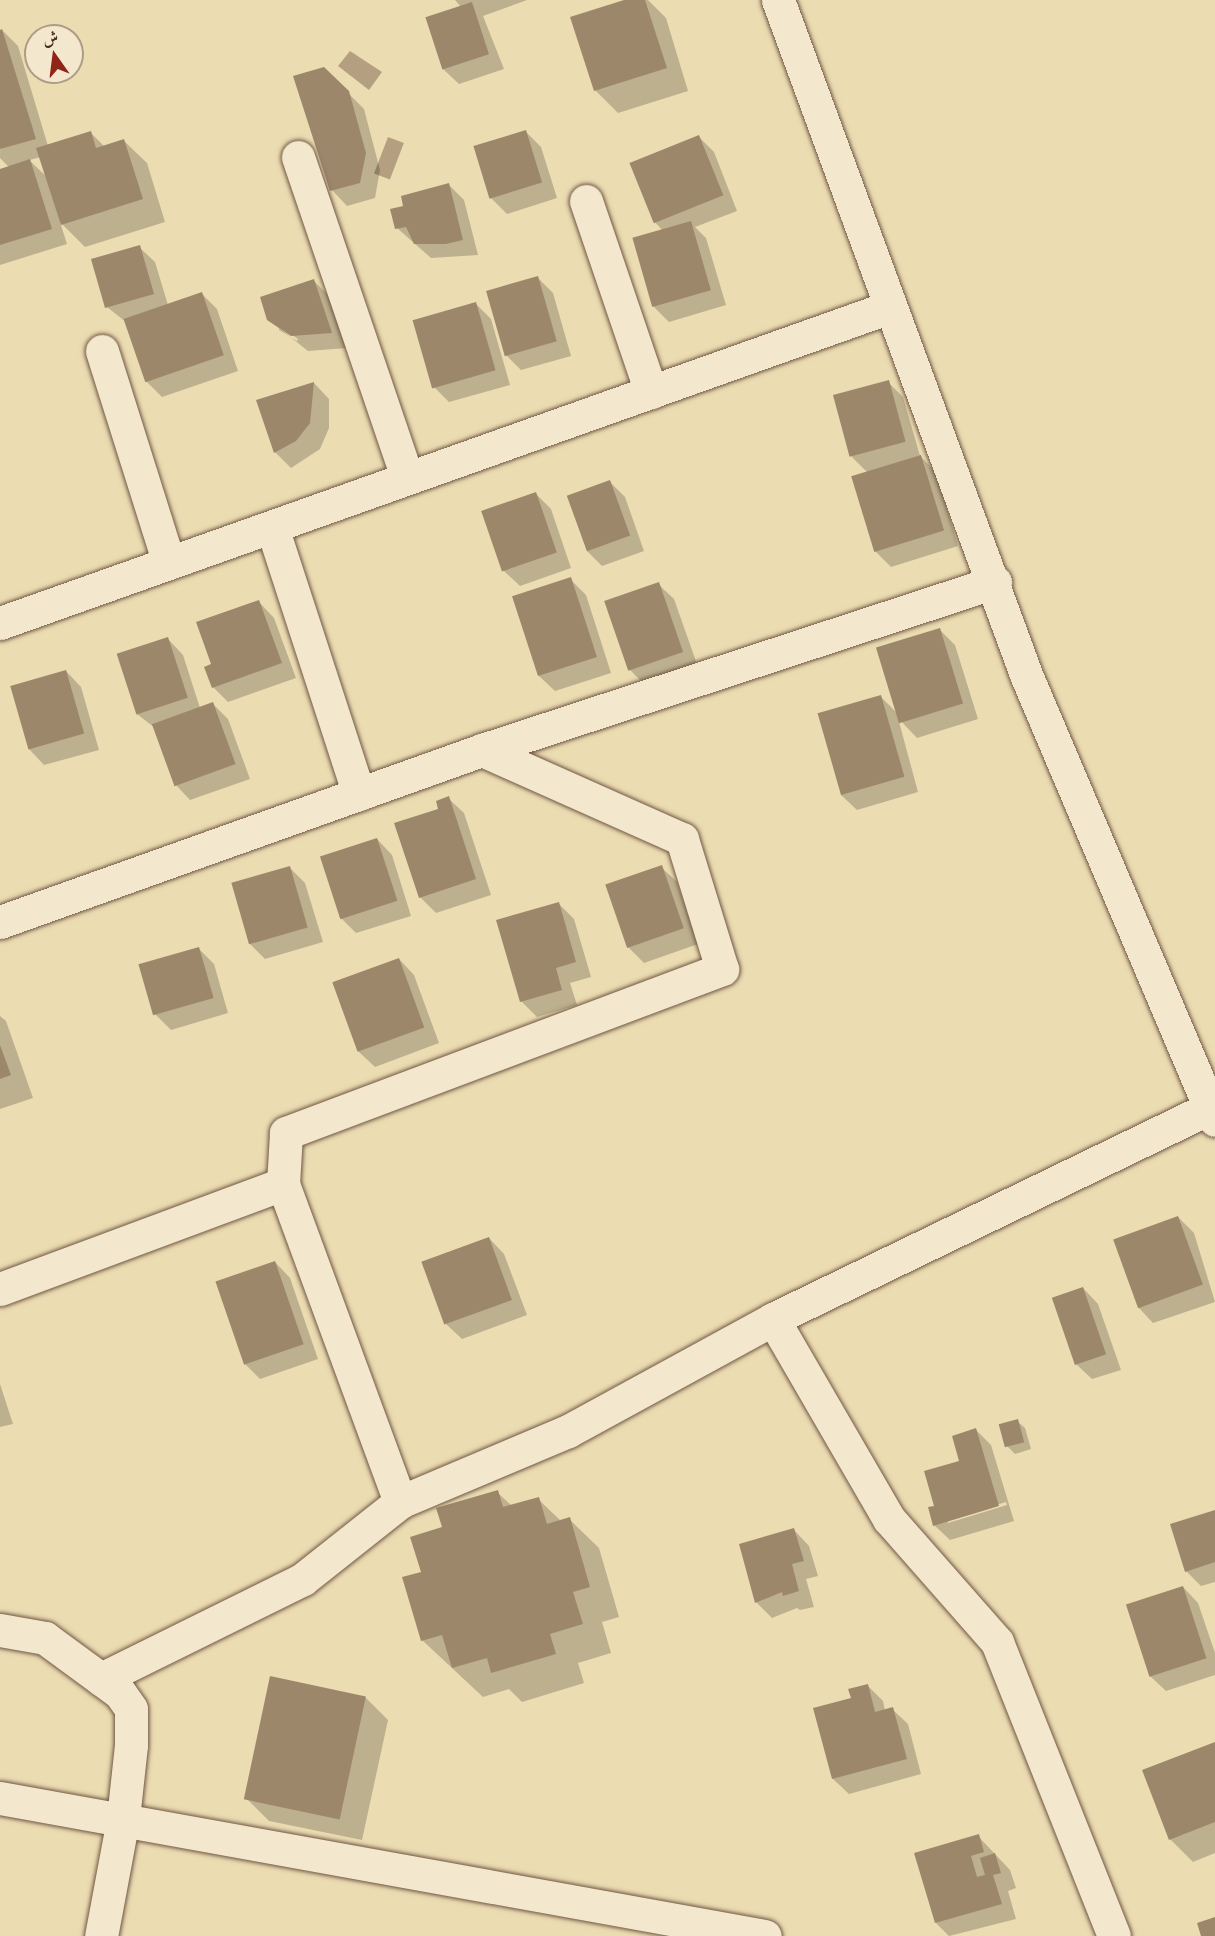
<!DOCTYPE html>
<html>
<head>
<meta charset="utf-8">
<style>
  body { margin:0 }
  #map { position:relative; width:1215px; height:1936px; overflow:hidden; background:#ecdcb2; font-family:"IM FELL DW Pica",Amiri,serif }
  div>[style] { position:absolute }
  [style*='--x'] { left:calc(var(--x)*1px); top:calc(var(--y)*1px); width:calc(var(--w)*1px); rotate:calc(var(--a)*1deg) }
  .water>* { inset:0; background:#b4a080; transform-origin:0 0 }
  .shadow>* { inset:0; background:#0003 }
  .building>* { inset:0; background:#9d876b; transform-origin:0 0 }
  .roads { filter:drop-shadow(0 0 2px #705744) drop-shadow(0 0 2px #705744) }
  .minor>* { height:33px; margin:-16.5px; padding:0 16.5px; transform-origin:16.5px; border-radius:16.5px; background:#f3e8cd }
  span { translate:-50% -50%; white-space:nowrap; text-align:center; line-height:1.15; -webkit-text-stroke:4.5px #f3e8cd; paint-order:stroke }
  .north { position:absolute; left:24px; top:24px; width:60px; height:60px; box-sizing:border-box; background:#f3e8cd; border:2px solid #ae9c87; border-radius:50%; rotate:346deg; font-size:16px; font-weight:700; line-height:24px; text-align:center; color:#472b1f }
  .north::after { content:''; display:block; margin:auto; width:21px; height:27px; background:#8f2418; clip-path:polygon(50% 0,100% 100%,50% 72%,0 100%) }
</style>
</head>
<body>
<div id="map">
  <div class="water">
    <i style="clip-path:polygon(350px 51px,382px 72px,369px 90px,338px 66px)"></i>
    <i style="left:388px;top:137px;width:17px;height:39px;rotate:21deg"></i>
  </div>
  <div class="shadow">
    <i style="clip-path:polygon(455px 0,527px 0,483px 16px,504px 69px,459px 84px,443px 69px,461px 7px)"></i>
    <i style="clip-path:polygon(629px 0,648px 0,666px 18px,688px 91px,618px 113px,595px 90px)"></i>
    <i style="clip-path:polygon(evenodd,2px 30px,18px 46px,48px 146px,91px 133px,105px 147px,124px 141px,147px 163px,165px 222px,85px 247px,60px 222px,67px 244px,0 265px,0 170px,9px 167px,0 158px,2px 30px,41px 157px,48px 178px,29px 160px,41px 157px)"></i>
    <i style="clip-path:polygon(324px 69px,364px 109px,380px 170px,375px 198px,347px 206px,332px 190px)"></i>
    <i style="clip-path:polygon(525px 131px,541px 147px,557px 198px,507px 214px,491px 198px)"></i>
    <i style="clip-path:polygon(699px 137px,714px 152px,737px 211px,695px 227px,706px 238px,726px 305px,669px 322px,654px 307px,663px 231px,654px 221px)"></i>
    <i style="clip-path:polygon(449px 185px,464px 200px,478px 255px,431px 258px,397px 228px,405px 207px)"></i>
    <i style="clip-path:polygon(139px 247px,155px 262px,168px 305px,201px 293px,217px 309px,238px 371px,162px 397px,147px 382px,126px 322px,107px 307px)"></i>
    <i style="clip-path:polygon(538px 278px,553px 293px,571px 356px,521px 370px,506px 355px,488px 291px)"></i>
    <i style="clip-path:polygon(evenodd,314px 281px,329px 296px,347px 348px,308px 351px,268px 319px,314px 281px,279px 326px,298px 339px,297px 341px,279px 330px,279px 326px)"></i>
    <i style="clip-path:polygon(476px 304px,491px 319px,510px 385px,449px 402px,434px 387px)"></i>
    <i style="clip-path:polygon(888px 382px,903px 397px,920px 456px,936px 472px,958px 546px,891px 567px,875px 551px,867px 472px,852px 457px,835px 397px)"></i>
    <i style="clip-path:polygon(314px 383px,329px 399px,329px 428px,320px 449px,291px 468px,275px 452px,258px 401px)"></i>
    <i style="clip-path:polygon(610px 482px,625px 497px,644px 551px,602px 566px,587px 551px,568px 496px)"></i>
    <i style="clip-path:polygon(536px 494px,551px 509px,571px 568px,520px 586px,504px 571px,484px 513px)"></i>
    <i style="clip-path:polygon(570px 579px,586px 595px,611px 673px,555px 691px,539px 676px)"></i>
    <i style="clip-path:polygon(658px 584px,674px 599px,698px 667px,646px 686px,630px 670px)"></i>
    <i style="clip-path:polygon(259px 602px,274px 618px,296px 678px,228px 702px,213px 687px,213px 665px)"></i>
    <i style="clip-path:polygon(940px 630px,955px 645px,978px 719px,917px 738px,898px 718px,918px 792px,857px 810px,841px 795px,880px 696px,899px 715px)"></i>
    <i style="clip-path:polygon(168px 639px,183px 655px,200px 708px,213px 704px,228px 719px,250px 779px,190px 800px,175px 784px,155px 728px,137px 714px)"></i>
    <i style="clip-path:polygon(66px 671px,81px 687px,99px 750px,44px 765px,29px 749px)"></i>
    <i style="clip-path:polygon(448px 798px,464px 813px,491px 895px,436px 913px,420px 897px,440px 810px)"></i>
    <i style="clip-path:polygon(377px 839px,392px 855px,411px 916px,356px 933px,341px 918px)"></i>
    <i style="clip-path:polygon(289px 867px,305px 883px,323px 942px,265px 959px,250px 944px,232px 884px)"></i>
    <i style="clip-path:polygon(661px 867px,677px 882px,698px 944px,644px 963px,628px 947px)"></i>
    <i style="clip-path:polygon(558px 903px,574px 919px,591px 977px,570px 983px,577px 1005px,537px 1017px,521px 1001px)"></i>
    <i style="clip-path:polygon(199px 949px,214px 964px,228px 1013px,171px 1030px,155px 1014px)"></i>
    <i style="clip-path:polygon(399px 959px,414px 975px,439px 1043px,375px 1067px,359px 1052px,334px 983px)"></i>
    <i style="clip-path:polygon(0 1016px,6px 1021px,33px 1098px,0 1109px)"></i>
    <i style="clip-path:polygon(1178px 1217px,1194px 1233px,1215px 1302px,1153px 1323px,1138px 1307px)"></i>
    <i style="clip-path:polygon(489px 1238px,504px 1254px,527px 1315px,462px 1339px,446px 1324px)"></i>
    <i style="clip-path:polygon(275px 1262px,290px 1278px,318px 1359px,260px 1379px,245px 1364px,217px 1282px)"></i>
    <i style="clip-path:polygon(1083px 1288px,1098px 1304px,1121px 1370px,1092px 1379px,1076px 1364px)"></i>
    <i style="clip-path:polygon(0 1384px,13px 1424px,0 1427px)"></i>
    <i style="clip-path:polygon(1017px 1421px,1025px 1428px,1031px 1449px,1015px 1454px,1007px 1446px)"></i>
    <i style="clip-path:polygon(evenodd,976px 1430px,991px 1445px,1014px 1521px,950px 1540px,934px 1525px,936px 1507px,976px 1430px,1006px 1502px,1007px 1505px,948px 1523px,948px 1520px,1006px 1502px)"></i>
    <i style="clip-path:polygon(497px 1492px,512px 1506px,538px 1499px,561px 1521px,569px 1519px,599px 1548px,619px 1617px,602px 1622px,611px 1653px,578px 1663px,584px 1683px,522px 1702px,509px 1689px,483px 1697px,422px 1640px,423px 1573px,444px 1528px)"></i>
    <i style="clip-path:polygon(1215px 1512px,1215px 1582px,1201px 1586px,1186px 1571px)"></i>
    <i style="clip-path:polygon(794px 1530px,809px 1546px,818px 1576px,806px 1579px,814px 1607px,800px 1610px,797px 1608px,772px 1618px,757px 1603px,741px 1545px)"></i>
    <i style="clip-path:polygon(1183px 1587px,1198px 1603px,1215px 1653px,1215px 1675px,1166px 1691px,1150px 1676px)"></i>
    <i style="clip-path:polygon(867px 1685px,883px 1701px,885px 1711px,892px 1709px,908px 1724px,921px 1774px,849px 1794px,833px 1779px,852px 1699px)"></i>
    <i style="clip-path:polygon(365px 1697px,388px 1720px,362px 1840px,269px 1821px,246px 1798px)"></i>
    <i style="clip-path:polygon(1215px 1744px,1215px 1853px,1193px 1862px,1170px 1839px)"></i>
    <i style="clip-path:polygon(978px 1836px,1010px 1870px,1016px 1888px,1008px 1891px,1016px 1919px,949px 1936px,936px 1923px)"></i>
  </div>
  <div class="building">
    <i style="clip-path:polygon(624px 0,645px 0,667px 68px,594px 91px,570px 17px)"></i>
    <i style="left:472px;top:2px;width:55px;height:49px;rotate:72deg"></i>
    <i style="clip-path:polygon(2px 29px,36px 139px,0 149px,0 30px)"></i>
    <i style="clip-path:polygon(324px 67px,349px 91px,366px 153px,360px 183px,330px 191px,293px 76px)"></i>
    <i style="left:526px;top:130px;width:55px;height:55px;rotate:73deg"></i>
    <i style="clip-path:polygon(91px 131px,96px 148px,124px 139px,143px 199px,61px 225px,36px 148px)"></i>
    <i style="left:699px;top:135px;width:65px;height:75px;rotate:68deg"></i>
    <i style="clip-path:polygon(30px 159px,52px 229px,0 245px,0 169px)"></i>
    <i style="clip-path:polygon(449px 183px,463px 240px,446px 244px,414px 244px,406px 227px,395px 229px,390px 209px,403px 206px,401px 196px)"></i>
    <i style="left:691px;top:221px;width:72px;height:61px;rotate:74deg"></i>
    <i style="left:140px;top:245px;width:51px;height:51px;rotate:74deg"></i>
    <i style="left:538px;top:276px;width:68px;height:54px;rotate:74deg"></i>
    <i style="clip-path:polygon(314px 279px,332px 333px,291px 336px,267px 320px,260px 297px)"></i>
    <i style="left:202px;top:292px;width:67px;height:83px;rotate:71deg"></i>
    <i style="left:476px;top:302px;width:71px;height:66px;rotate:74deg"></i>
    <i style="left:889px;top:380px;width:64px;height:58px;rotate:75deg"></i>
    <i style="clip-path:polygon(314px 382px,310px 423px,296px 441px,274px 453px,256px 400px)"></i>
    <i style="left:921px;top:455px;width:79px;height:73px;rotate:73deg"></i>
    <i style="left:610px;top:480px;width:59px;height:46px;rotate:70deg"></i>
    <i style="left:536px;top:492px;width:64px;height:58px;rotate:71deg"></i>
    <i style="left:571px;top:577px;width:84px;height:62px;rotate:72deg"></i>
    <i style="left:659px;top:582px;width:74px;height:58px;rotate:71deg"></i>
    <i style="clip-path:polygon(259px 600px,282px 663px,212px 688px,204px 667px,211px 664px,196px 622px)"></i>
    <i style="left:940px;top:628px;width:79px;height:67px;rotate:73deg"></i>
    <i style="left:168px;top:637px;width:64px;height:54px;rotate:72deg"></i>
    <i style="left:66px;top:670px;width:66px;height:58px;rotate:74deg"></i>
    <i style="left:881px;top:695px;width:85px;height:66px;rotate:74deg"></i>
    <i style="left:213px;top:702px;width:66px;height:65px;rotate:70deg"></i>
    <i style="clip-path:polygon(449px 796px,476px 879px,419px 898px,394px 823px,438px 809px,436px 801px)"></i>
    <i style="left:377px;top:838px;width:66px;height:60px;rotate:72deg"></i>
    <i style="left:662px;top:865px;width:67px;height:60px;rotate:71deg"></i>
    <i style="left:290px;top:866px;width:64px;height:61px;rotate:74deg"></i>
    <i style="clip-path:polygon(559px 902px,576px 962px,556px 968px,562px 990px,520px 1002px,496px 920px)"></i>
    <i style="left:199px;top:947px;width:53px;height:63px;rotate:74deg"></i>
    <i style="left:399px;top:958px;width:74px;height:71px;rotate:70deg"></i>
    <i style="clip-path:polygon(0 1045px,11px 1075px,0 1079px)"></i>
    <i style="left:1178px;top:1216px;width:73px;height:69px;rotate:70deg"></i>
    <i style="left:489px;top:1237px;width:67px;height:72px;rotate:70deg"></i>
    <i style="left:275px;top:1261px;width:88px;height:63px;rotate:71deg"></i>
    <i style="left:1083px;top:1287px;width:71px;height:33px;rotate:71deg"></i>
    <i style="left:1018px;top:1419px;width:24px;height:20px;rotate:75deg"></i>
    <i style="clip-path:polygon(976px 1428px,999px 1506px,933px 1526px,928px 1507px,934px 1506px,924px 1471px,959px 1461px,952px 1436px)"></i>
    <i style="clip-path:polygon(498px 1490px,503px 1507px,539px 1497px,547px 1524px,570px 1517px,590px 1587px,573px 1592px,583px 1624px,550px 1634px,556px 1654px,491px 1673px,487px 1658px,452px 1668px,442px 1635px,421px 1641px,402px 1577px,421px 1572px,410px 1537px,442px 1527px,436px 1508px)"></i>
    <i style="clip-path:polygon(1215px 1510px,1215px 1562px,1185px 1572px,1170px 1524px)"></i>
    <i style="clip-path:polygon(794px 1528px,804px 1561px,792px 1564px,799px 1591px,783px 1596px,782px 1592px,755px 1603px,739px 1544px)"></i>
    <i style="left:1183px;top:1586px;width:76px;height:60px;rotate:72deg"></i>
    <i style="left:270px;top:1676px;width:98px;height:126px;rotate:12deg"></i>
    <i style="clip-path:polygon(868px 1684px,875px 1712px,893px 1707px,907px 1759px,832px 1779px,813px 1708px,851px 1698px,848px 1689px)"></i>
    <i style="clip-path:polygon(1215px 1742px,1215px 1822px,1169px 1840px,1142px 1770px)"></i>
    <i style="clip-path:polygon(979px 1834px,984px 1852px,971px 1856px,977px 1877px,985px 1875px,980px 1858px,995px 1853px,1001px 1873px,993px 1875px,1002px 1904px,935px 1923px,914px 1853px)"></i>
    <i style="clip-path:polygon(1215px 1917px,1215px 1936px,1201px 1936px,1197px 1923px)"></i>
  </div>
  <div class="roads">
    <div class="minor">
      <i style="--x:778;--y:0;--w:721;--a:69.81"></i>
      <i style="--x:1027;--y:677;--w:481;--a:67"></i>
      <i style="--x:298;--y:157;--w:339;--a:71.2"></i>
      <i style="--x:586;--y:201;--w:202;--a:71.2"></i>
      <i style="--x:102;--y:351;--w:222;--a:72.5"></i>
      <i style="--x:272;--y:527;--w:281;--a:72"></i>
      <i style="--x:0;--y:623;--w:944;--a:-19.55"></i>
      <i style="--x:0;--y:922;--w:512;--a:-19.64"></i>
      <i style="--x:482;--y:750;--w:540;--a:-18.13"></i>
      <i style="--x:283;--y:1184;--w:339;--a:69.8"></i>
      <i style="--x:0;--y:1289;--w:302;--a:-20.4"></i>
      <i style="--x:283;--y:1184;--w:51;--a:-86.6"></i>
      <i style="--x:286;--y:1133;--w:466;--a:-20.6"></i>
      <i style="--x:722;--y:969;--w:136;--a:-107.1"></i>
      <i style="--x:682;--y:839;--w:219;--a:-156"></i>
      <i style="--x:773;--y:1319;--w:231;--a:59.9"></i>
      <i style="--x:889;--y:1519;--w:164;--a:48.7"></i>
      <i style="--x:997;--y:1642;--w:316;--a:68.3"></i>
      <i style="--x:0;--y:1630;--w:46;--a:10.1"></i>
      <i style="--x:45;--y:1638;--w:93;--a:36.3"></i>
      <i style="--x:120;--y:1693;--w:19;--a:55"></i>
      <i style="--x:131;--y:1709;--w:36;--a:90"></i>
      <i style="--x:131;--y:1745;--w:74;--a:96.2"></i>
      <i style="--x:123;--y:1819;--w:119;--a:100.6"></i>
      <i style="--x:101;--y:1679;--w:225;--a:-26.3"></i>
      <i style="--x:303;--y:1579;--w:124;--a:-38.4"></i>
      <i style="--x:400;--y:1502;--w:182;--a:-22.9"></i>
      <i style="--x:568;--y:1431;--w:234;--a:-28.6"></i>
      <i style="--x:773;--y:1319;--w:491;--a:-25.8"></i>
      <i style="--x:0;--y:1798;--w:777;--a:10.23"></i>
    </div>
  </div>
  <div class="north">ش</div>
</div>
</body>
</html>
